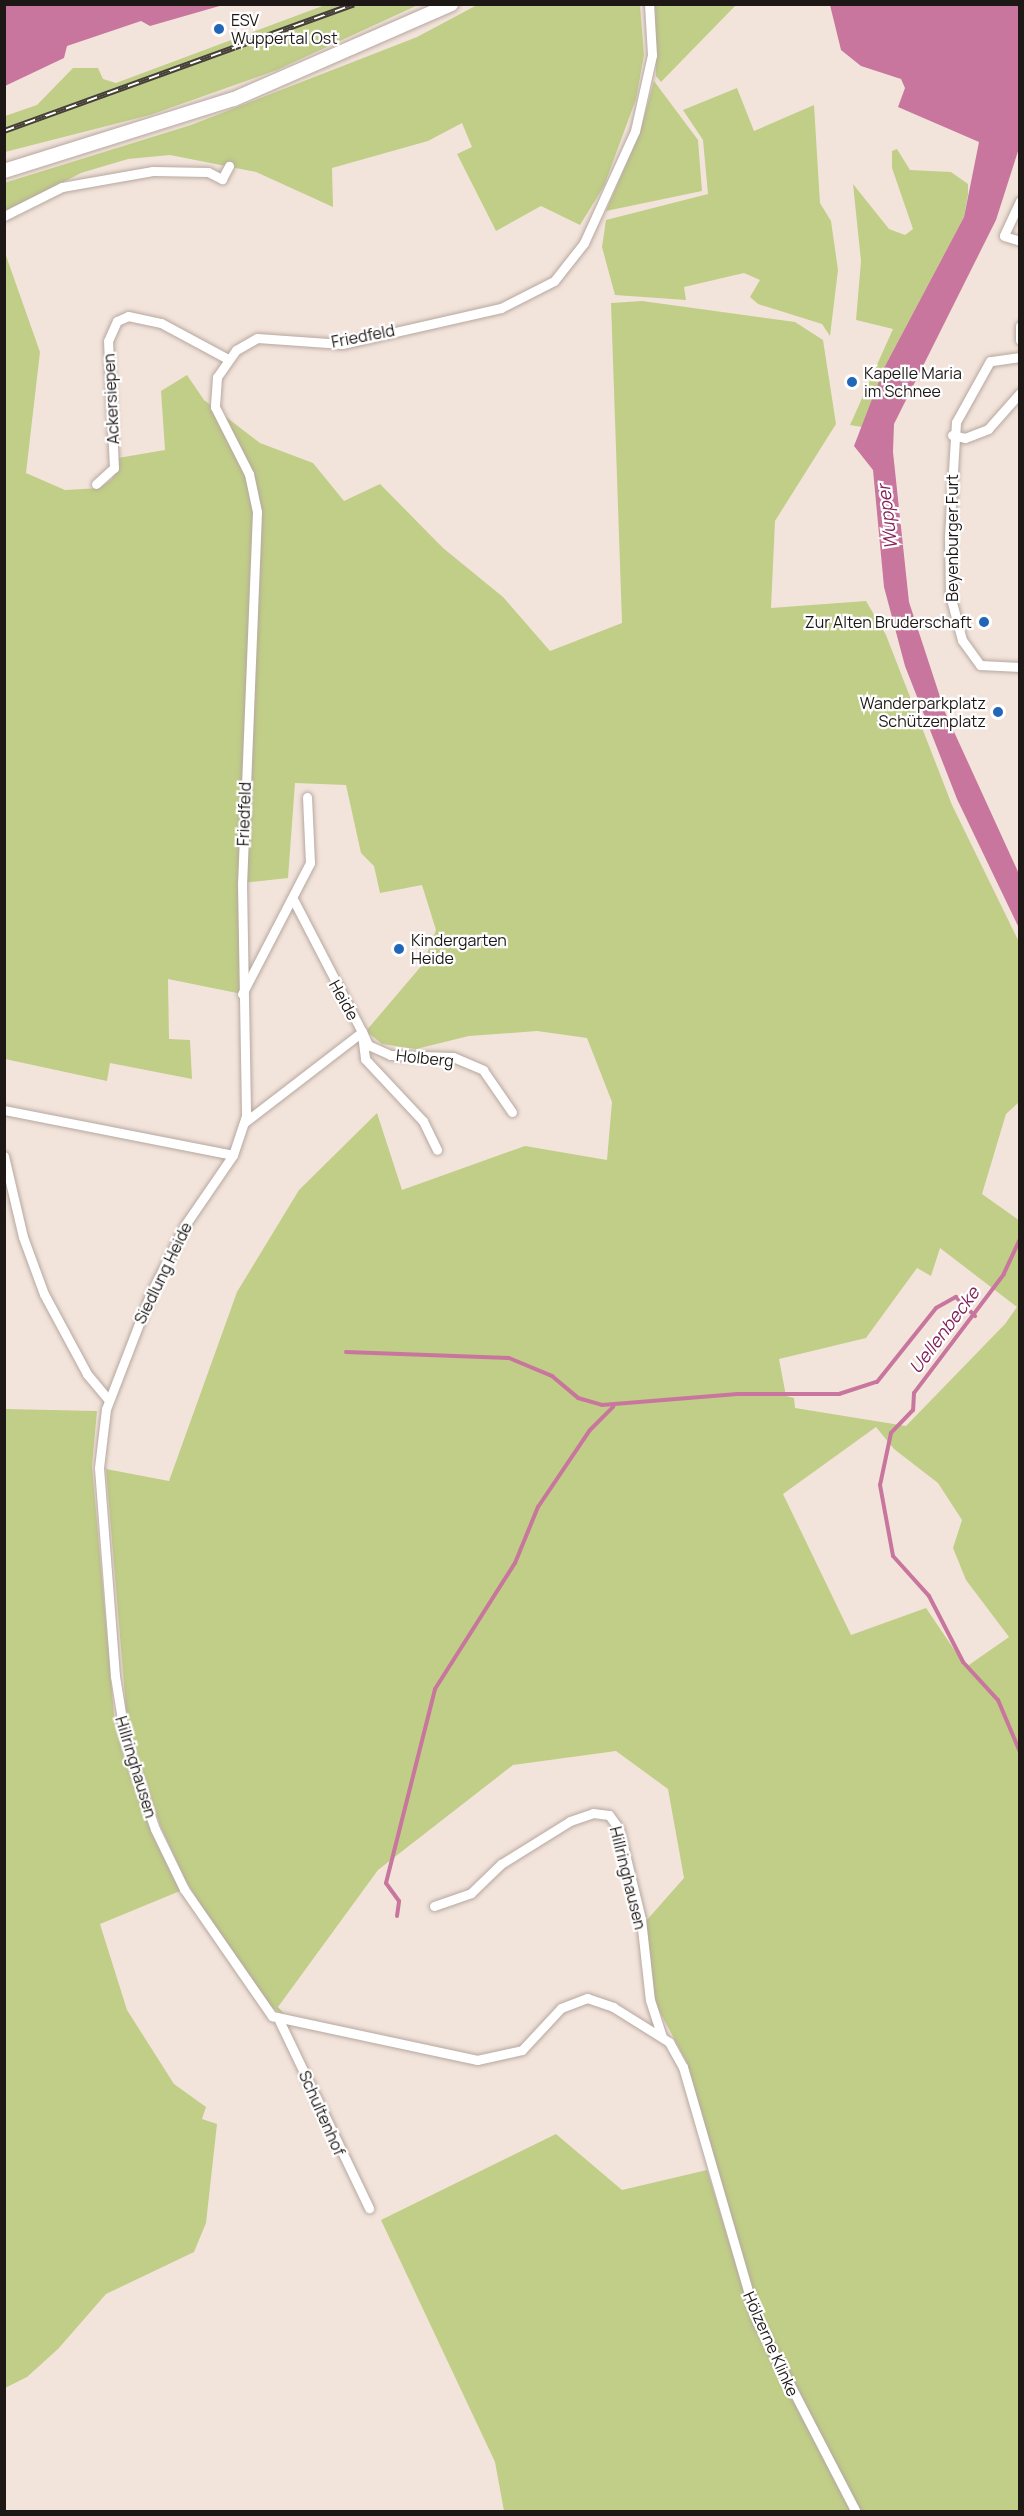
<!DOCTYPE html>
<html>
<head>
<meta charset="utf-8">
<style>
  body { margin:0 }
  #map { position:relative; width:1024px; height:2516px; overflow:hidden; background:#f3e4db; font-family:Manrope,sans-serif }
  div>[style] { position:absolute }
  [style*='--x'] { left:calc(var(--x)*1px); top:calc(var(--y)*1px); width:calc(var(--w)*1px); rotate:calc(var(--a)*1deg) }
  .green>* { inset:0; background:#c1ce87 }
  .water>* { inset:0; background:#c8769d }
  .stream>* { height:4px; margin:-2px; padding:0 2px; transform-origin:2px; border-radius:2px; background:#c8769d }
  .roads { filter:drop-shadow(0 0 2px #b6a8a0) drop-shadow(0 0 2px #b6a8a0) }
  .street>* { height:9px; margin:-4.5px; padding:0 4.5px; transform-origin:4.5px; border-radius:4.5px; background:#fff }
  .secondary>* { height:14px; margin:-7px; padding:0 7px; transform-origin:7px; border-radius:7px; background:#fff }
  .rail>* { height:6px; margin-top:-3px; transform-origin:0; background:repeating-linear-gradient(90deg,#fff 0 11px,#453e3a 0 22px); box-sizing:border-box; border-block:2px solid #453e3a }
  .dots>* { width:16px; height:16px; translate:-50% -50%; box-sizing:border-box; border:3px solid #fff; border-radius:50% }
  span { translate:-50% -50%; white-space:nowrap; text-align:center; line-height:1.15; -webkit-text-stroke:4.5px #fff; paint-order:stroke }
  .poi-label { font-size:16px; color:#1d1815 }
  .left { translate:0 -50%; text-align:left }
  .right { translate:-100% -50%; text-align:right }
  .street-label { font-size:16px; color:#1d1815 }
  .water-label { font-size:18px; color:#842259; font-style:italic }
  .frame { position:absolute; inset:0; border:6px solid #1d1815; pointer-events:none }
</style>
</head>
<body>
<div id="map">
  <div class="green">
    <i style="clip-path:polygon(325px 5px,418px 5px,277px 70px,150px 115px,5px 152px,5px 116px,37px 105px,73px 68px,98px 68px,103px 79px,116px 83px)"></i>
    <i style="clip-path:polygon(477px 5px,640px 5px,644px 55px,636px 99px,604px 186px,580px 225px,541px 206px,496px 231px,457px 154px,472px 147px,462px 123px,428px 141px,332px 168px,333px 207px,256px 172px,170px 155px,128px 159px,81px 173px,5px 212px,4px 183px,191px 125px,417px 37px)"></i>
    <i style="clip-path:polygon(655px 5px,655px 4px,736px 5px,661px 82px,656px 76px)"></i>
    <i style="clip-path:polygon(654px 81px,698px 140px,702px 191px,606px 211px,640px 132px)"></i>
    <i style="clip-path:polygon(737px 88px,754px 131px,814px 105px,820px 203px,831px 221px,838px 270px,830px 336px,822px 324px,758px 304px,750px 297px,760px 280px,744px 273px,684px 287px,686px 300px,615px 295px,602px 247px,606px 220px,708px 194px,703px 140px,683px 110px)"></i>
    <i style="clip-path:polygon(897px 149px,910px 170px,951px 172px,968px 184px,968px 195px,964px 217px,884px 368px,862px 427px,850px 425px,893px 329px,856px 320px,861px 261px,853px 184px,889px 229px,905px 235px,913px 229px,892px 168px,892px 151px)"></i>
    <i style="clip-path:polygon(evenodd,4px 250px,40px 352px,26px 473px,65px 490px,100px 488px,112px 479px,118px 458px,165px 450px,161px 391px,187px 375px,204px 400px,260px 443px,313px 463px,344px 501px,380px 484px,443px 548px,503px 597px,550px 651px,622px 623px,611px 303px,642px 301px,795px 322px,823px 340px,836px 424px,775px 521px,771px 608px,866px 601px,886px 635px,952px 805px,1019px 942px,1019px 1102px,1006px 1114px,982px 1194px,1020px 1221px,1019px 2511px,860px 2511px,780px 2360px,760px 2317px,686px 2061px,653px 1999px,646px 1921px,684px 1878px,668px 1789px,616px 1751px,513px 1765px,378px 1870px,278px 2007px,286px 2016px,261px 2001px,186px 1881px,160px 1825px,127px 1720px,106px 1469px,169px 1481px,237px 1292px,299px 1190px,377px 1113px,402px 1190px,525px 1146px,607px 1160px,612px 1102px,587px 1038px,537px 1031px,469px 1036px,416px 1049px,382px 1044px,366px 1031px,423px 964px,436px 930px,422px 885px,380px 893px,374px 866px,361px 853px,346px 785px,295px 783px,288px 878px,242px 883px,242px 994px,168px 979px,169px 1039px,190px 1040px,192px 1079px,110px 1063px,107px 1081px,5px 1059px,4px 250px,940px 1248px,1017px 1307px,1005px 1324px,906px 1426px,795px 1408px,794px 1398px,786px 1396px,779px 1359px,866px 1338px,917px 1268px,931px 1276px,940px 1248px,4px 250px,876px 1427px,894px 1449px,938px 1483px,962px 1520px,953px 1548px,966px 1580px,1009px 1637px,966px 1667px,926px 1608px,851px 1635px,783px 1494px,876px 1427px)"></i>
    <i style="clip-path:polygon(5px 1409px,97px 1411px,92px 1466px,115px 1726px,152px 1834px,180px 1891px,100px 1924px,127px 2010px,174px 2084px,206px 2107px,202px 2119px,217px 2124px,206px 2223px,194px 2252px,106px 2294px,58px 2349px,27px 2377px,5px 2388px)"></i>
    <i style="clip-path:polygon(556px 2134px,622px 2190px,707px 2170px,754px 2322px,852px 2511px,504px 2511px,495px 2462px,381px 2220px)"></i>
  </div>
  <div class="water">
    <i style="clip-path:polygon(5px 4px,223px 4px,223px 5px,150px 26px,141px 21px,67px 46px,64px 58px,5px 86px)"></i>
    <i style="clip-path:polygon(830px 5px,1019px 5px,1019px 148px,996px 220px,894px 424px,893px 452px,909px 602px,945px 712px,1019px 874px,1019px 928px,957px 799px,905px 666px,884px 587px,873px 470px,854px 446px,884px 368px,964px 217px,979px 142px,898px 107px,905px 88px,901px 79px,861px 66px,841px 50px)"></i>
  </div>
  <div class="stream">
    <i style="--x:1020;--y:1239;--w:38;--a:115"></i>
    <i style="--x:1004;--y:1274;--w:149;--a:127.1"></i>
    <i style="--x:914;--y:1393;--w:17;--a:93"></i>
    <i style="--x:913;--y:1410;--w:32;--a:134"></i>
    <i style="--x:891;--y:1433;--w:53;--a:101.9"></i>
    <i style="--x:880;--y:1485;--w:72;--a:79.6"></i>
    <i style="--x:893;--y:1556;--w:54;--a:48"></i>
    <i style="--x:929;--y:1596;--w:74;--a:62.7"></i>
    <i style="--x:963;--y:1662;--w:52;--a:47.4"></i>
    <i style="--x:998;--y:1700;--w:56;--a:67.1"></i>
    <i style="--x:346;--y:1352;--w:163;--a:2.1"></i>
    <i style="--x:509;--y:1358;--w:47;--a:22.7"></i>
    <i style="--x:552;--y:1376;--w:34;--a:40"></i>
    <i style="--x:578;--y:1398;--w:25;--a:16"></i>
    <i style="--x:602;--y:1405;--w:136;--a:-4.6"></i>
    <i style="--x:738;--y:1394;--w:101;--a:0"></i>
    <i style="--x:839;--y:1394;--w:40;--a:-18"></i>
    <i style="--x:877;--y:1382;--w:95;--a:-51.4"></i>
    <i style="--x:936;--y:1308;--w:23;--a:-29"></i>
    <i style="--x:956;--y:1297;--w:27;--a:45"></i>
    <i style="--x:397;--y:1916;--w:15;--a:-82"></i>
    <i style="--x:399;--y:1901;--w:22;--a:-126"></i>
    <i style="--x:386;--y:1883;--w:200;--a:-75.8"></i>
    <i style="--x:435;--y:1689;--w:149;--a:-57.6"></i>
    <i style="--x:515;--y:1563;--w:61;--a:-67.7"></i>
    <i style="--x:538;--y:1507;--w:93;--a:-56"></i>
    <i style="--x:590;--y:1430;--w:33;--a:-45"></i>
  </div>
  <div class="roads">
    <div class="street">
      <i style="--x:649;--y:4;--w:51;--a:86.6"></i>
      <i style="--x:652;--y:55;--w:78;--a:102.6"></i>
      <i style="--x:635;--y:131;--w:123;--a:114.5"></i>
      <i style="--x:584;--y:243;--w:48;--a:128.3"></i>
      <i style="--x:554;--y:281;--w:59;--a:153"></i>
      <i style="--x:501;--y:308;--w:163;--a:167.2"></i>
      <i style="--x:342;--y:344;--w:85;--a:-176"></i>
      <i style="--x:257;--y:338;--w:24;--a:150"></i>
      <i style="--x:236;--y:350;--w:33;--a:125"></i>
      <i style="--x:217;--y:377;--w:30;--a:94"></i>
      <i style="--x:215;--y:407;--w:75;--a:63.1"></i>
      <i style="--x:249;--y:474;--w:39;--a:78"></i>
      <i style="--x:257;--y:512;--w:371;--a:92.3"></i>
      <i style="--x:242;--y:883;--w:233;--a:89"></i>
      <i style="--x:246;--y:1116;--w:41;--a:108.4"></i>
      <i style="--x:233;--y:1155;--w:85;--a:124.4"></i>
      <i style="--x:185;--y:1225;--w:78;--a:116.6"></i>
      <i style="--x:150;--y:1295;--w:122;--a:111.1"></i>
      <i style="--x:106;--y:1409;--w:59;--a:96.8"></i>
      <i style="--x:99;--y:1468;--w:209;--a:85.6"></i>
      <i style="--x:115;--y:1676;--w:70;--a:80.9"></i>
      <i style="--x:126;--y:1745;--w:89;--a:71"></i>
      <i style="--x:155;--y:1829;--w:67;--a:64.2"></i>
      <i style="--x:184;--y:1889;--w:155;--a:55.3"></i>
      <i style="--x:272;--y:2016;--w:210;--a:12.1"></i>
      <i style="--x:477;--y:2060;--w:46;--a:-12.5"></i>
      <i style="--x:522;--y:2050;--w:57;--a:-47.1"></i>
      <i style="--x:561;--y:2008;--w:28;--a:-21"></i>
      <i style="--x:587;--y:1998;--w:28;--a:19"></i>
      <i style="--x:613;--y:2007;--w:66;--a:32"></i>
      <i style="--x:669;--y:2042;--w:29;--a:61"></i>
      <i style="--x:683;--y:2067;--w:265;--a:73.8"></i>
      <i style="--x:757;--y:2321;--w:215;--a:62.6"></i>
      <i style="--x:1020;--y:201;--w:38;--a:115"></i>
      <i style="--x:1004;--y:236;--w:17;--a:17"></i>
      <i style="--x:4;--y:216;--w:65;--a:-26.6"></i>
      <i style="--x:62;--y:187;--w:92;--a:-10"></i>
      <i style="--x:153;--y:171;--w:55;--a:1"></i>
      <i style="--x:208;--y:172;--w:16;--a:27"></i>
      <i style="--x:222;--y:179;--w:15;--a:-62"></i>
      <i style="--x:1020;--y:326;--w:14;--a:90"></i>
      <i style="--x:1020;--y:357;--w:30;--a:172"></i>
      <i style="--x:990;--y:361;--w:70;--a:119.1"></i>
      <i style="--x:956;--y:422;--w:115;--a:93.5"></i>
      <i style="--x:949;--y:537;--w:58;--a:89"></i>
      <i style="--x:950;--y:595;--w:47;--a:75.1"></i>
      <i style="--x:962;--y:640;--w:31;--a:54"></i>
      <i style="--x:980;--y:665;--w:40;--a:2.9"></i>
      <i style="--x:952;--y:435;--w:13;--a:13"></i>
      <i style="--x:965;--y:438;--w:25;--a:-21"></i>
      <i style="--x:988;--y:429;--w:48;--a:-48.4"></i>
      <i style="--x:96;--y:484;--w:24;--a:-42"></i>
      <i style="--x:114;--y:468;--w:127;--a:-92.7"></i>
      <i style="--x:108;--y:341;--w:22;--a:-66"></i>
      <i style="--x:117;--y:321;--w:12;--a:-24"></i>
      <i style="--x:128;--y:316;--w:34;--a:12"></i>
      <i style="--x:161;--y:323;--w:76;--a:28.2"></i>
      <i style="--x:242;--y:994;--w:148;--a:-62.6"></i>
      <i style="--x:310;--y:863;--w:66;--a:-92.6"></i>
      <i style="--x:362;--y:1032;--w:14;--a:65"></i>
      <i style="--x:368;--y:1045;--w:24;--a:24"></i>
      <i style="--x:390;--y:1055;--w:63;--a:1.8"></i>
      <i style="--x:453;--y:1057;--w:33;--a:23"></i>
      <i style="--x:483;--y:1070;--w:51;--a:55.4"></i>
      <i style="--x:362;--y:1034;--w:25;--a:83"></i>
      <i style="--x:365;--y:1059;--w:85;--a:46.9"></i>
      <i style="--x:423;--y:1121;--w:32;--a:64"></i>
      <i style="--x:4;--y:1110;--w:233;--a:11.1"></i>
      <i style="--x:245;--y:1122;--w:148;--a:-37.6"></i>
      <i style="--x:362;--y:1032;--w:148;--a:-117.4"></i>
      <i style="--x:4;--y:1156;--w:83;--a:76.8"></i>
      <i style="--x:23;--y:1237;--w:61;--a:69.8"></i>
      <i style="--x:44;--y:1294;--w:91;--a:61.7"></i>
      <i style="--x:87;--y:1374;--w:33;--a:50"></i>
      <i style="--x:434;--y:1906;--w:39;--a:-19"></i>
      <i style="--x:471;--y:1893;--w:42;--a:-44"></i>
      <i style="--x:501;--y:1864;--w:81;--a:-31.9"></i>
      <i style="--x:570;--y:1821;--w:24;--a:-19"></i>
      <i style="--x:593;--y:1813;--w:16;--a:7"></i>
      <i style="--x:609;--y:1815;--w:17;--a:54"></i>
      <i style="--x:619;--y:1829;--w:93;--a:76.3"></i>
      <i style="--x:641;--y:1919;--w:81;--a:83.7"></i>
      <i style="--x:650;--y:2000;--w:38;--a:72"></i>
      <i style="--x:278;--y:2018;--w:211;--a:64.4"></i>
    </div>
    <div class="secondary">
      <i style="--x:4;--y:171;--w:241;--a:-17.4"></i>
      <i style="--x:234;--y:99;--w:237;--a:-23.6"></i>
    </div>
  </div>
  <div class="rail">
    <i style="--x:4;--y:131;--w:372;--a:-19.9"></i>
  </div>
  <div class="dots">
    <i style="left:219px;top:29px;background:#2266b7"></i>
    <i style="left:852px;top:382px;background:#2266b7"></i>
    <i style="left:984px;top:622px;background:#2266b7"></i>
    <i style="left:998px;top:712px;background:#2266b7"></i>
    <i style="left:399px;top:949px;background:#2266b7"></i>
  </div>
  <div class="poi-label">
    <span class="left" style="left:231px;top:29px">ESV<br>Wuppertal Ost</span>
    <span class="left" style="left:864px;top:382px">Kapelle Maria<br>im Schnee</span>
    <span class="right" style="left:972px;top:622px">Zur Alten Bruderschaft</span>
    <span class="right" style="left:986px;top:712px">Wanderparkplatz<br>Schützenplatz</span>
    <span class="left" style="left:411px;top:949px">Kindergarten<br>Heide</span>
  </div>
  <div class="street-label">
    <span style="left:363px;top:336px;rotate:-11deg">Friedfeld</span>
    <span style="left:111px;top:399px;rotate:-93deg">Ackersiepen</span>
    <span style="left:952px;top:538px;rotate:-90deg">Beyenburger Furt</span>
    <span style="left:244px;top:814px;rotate:-88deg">Friedfeld</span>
    <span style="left:344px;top:1000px;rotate:61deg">Heide</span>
    <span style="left:425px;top:1058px;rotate:6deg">Holberg</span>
    <span style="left:163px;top:1273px;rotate:-64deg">Siedlung Heide</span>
    <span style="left:136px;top:1767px;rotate:73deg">Hillringhausen</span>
    <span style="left:628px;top:1878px;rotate:76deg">Hillringhausen</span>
    <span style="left:322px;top:2113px;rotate:66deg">Schultenhof</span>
    <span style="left:771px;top:2344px;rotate:66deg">Hölzerne Klinke</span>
  </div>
  <div class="water-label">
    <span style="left:887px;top:517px;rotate:-97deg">Wupper</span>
    <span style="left:944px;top:1330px;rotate:-53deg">Uellenbecke</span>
  </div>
  <div class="frame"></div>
</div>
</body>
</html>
